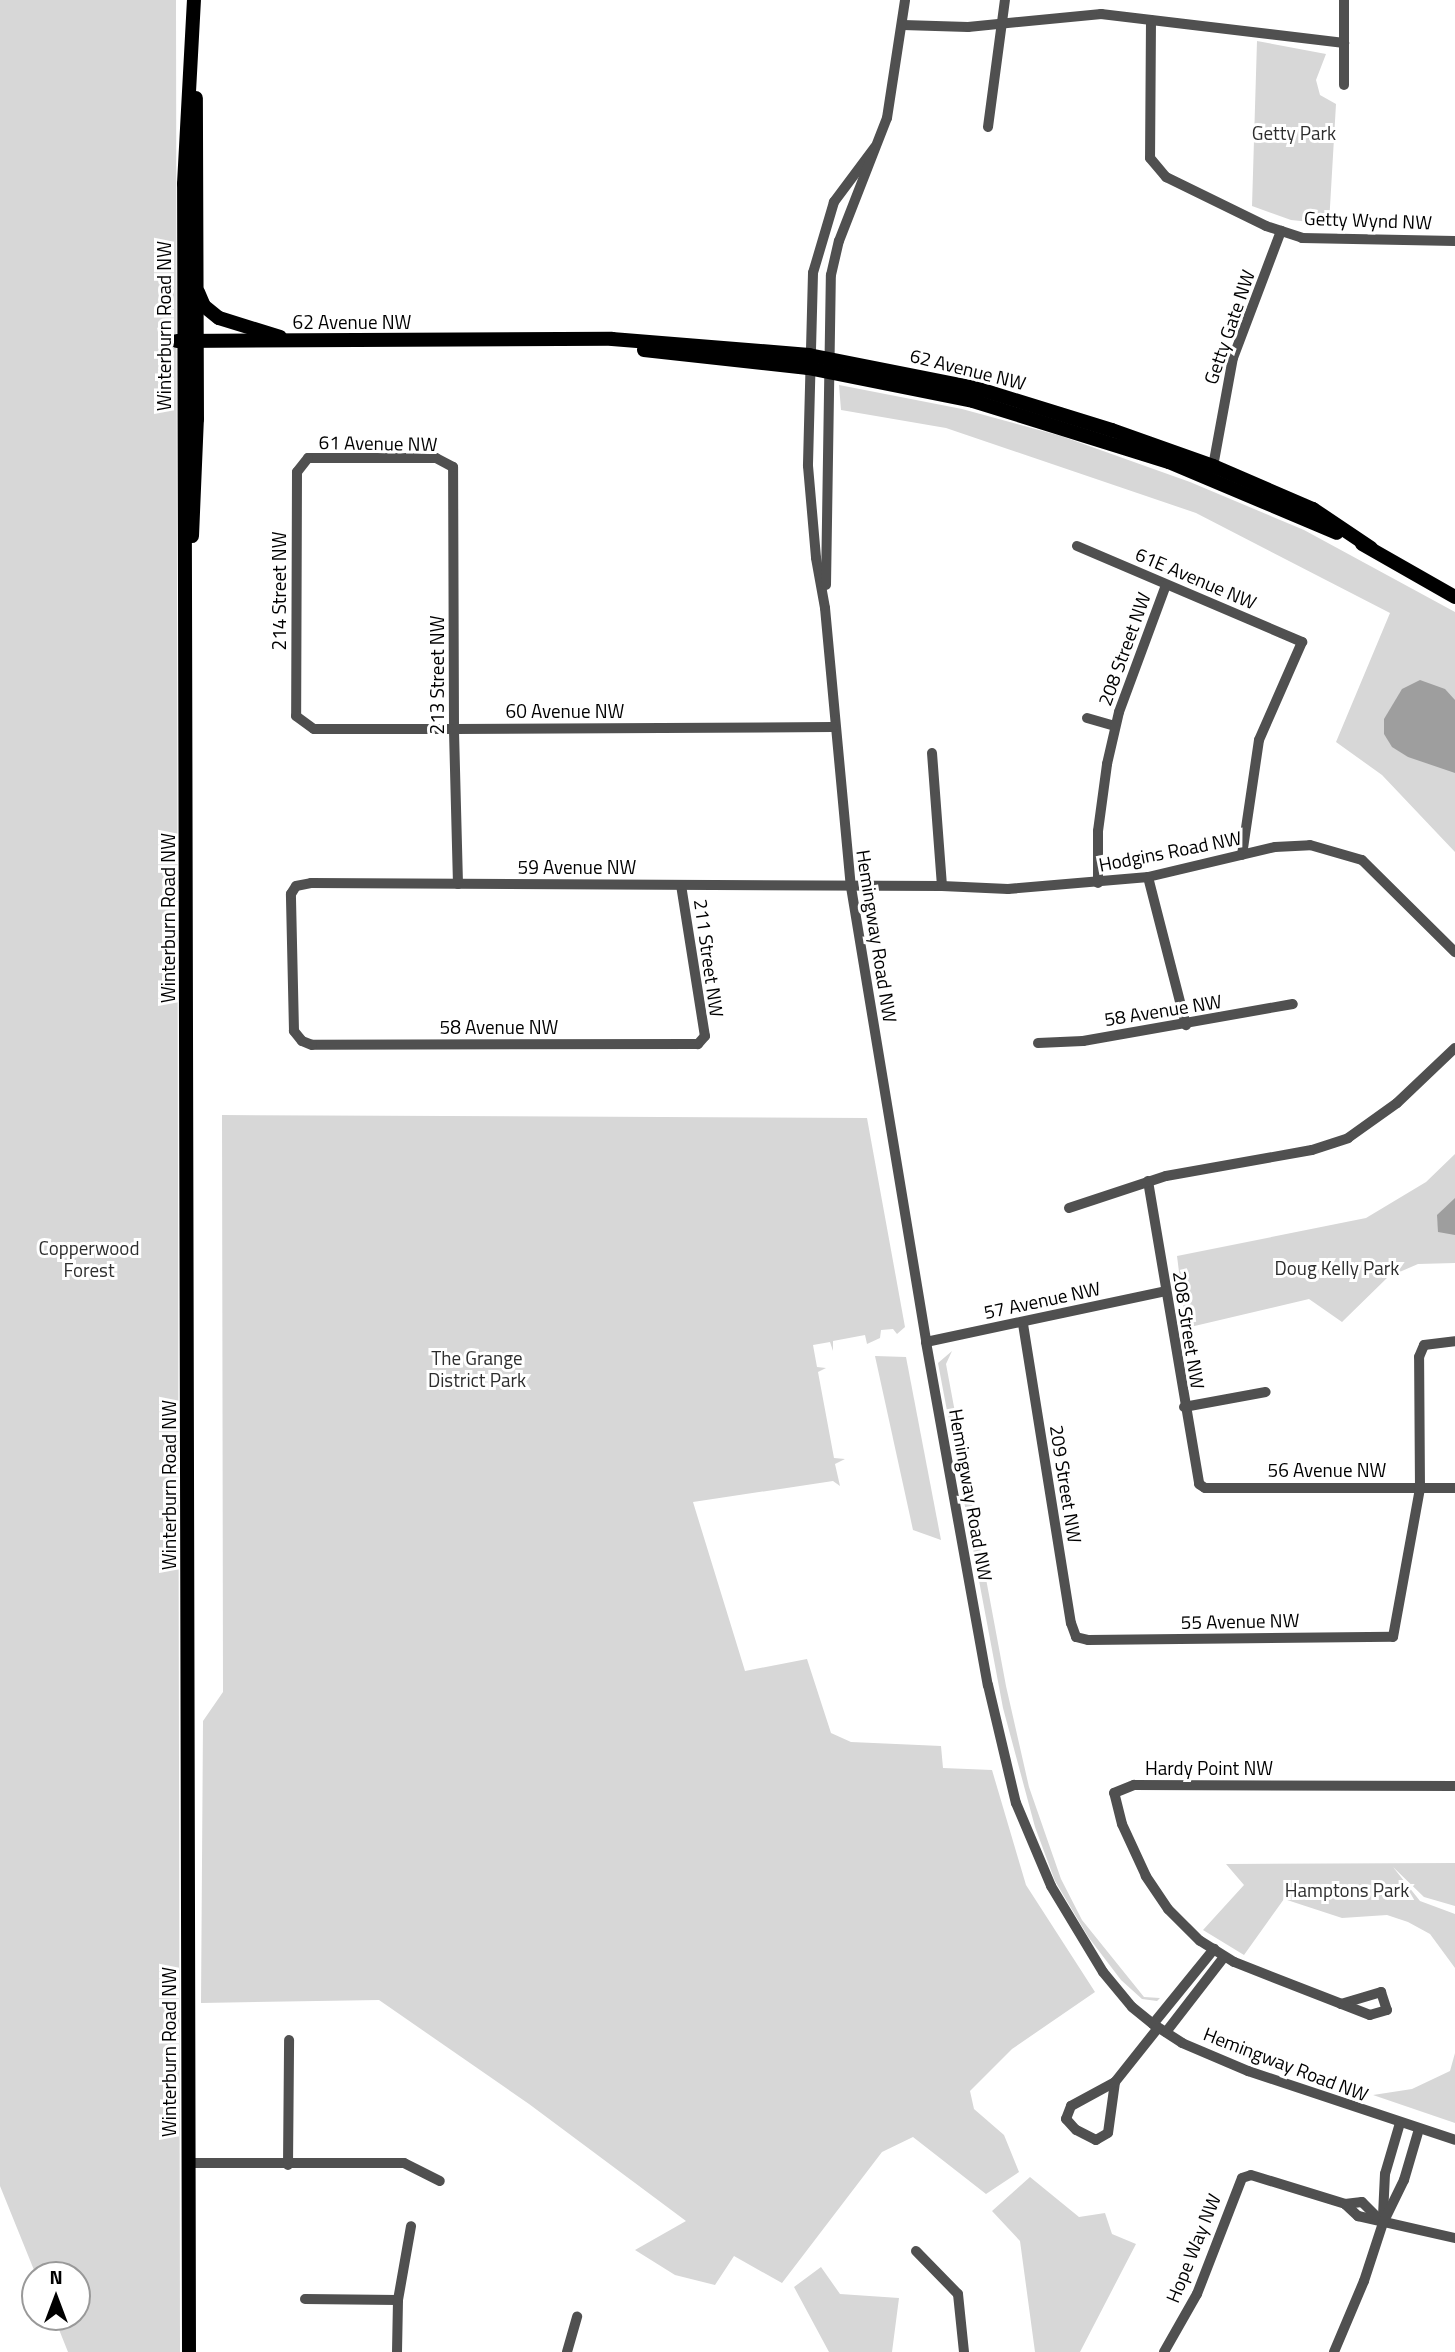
<!DOCTYPE html>
<html>
<head>
<meta charset="utf-8">
<style>
  body { margin:0 }
  #map { position:relative; width:1455px; height:2352px; overflow:hidden; background:#fff; font-family:"Titillium Web",sans-serif }
  div>[style] { position:absolute }
  [style*='--x'] { left:calc(var(--x)*1px); top:calc(var(--y)*1px); width:calc(var(--w)*1px); rotate:calc(var(--a)*1deg) }
  .green>* { inset:0; background:#d7d7d7 }
  .water>* { inset:0; background:#9e9e9e }
  .minor>* { height:10px; margin:-5px; padding:0 5px; transform-origin:5px; border-radius:5px; background:#505050 }
  .major>* { height:14px; margin:-7px; padding:0 7px; transform-origin:7px; border-radius:7px; background:#000 }
  span { translate:-50% -50%; white-space:nowrap; text-align:center; line-height:1.15; -webkit-text-stroke:6px #fff; paint-order:stroke }
  .park-label { font-size:19px; color:#2e2e2e }
  .street-label { font-size:19px; color:#000 }
  .north { position:absolute; left:21px; top:2261px; width:70px; height:70px; box-sizing:border-box; background:#fff; border:2px solid #999; border-radius:50%; rotate:0deg; font-size:19px; font-weight:700; line-height:28px; text-align:center; color:#000 }
  .north::after { content:''; display:block; margin:auto; width:24px; height:32px; background:#000; clip-path:polygon(50% 0,100% 100%,50% 72%,0 100%) }
</style>
</head>
<body>
<div id="map">
  <div class="green">
    <i style="clip-path:polygon(0 0,176px 0,180px 2352px,68px 2352px,54px 2317px,77px 2317px,77px 2275px,36px 2275px,0 2186px)"></i>
    <i style="clip-path:polygon(1257px 41px,1326px 54px,1316px 80px,1320px 95px,1336px 104px,1329px 224px,1291px 220px,1252px 206px)"></i>
    <i style="clip-path:polygon(839px 385px,962px 409px,1061px 436px,1190px 482px,1304px 530px,1455px 612px,1455px 852px,1382px 775px,1336px 742px,1390px 613px,1196px 513px,946px 428px,841px 410px)"></i>
    <i style="clip-path:polygon(222px 1115px,867px 1118px,905px 1327px,897px 1334px,893px 1329px,881px 1330px,880px 1338px,867px 1344px,865px 1335px,833px 1341px,833px 1351px,830px 1342px,813px 1345px,817px 1367px,826px 1368px,818px 1372px,834px 1458px,845px 1459px,835px 1464px,840px 1486px,833px 1481px,693px 1502px,745px 1671px,807px 1659px,831px 1733px,851px 1742px,941px 1746px,943px 1768px,992px 1770px,1026px 1885px,1095px 1992px,1012px 2049px,970px 2091px,974px 2109px,1004px 2135px,1019px 2172px,986px 2194px,913px 2137px,882px 2152px,782px 2283px,734px 2256px,715px 2285px,675px 2275px,635px 2250px,686px 2221px,529px 2104px,379px 2000px,201px 2003px,203px 1721px,223px 1692px)"></i>
    <i style="clip-path:polygon(1455px 1154px,1455px 1263px,1418px 1264px,1388px 1277px,1342px 1322px,1309px 1299px,1186px 1328px,1177px 1256px,1366px 1218px,1426px 1182px)"></i>
    <i style="clip-path:polygon(952px 1351px,946px 1364px,1006px 1686px,1029px 1787px,1061px 1879px,1082px 1920px,1144px 1997px,1160px 1998px,1157px 2001px,1142px 1999px,1121px 1980px,1089px 1938px,1055px 1881px,1035px 1827px,1003px 1708px,938px 1363px)"></i>
    <i style="clip-path:polygon(875px 1356px,906px 1357px,941px 1540px,913px 1530px)"></i>
    <i style="clip-path:polygon(1455px 1863px,1455px 1906px,1424px 1897px,1393px 1867px,1420px 1901px,1455px 1914px,1455px 1968px,1430px 1934px,1408px 1922px,1387px 1915px,1342px 1918px,1284px 1899px,1244px 1955px,1203px 1930px,1244px 1885px,1226px 1864px)"></i>
    <i style="clip-path:polygon(1455px 2053px,1455px 2123px,1373px 2095px,1412px 2089px,1450px 2071px)"></i>
    <i style="clip-path:polygon(1030px 2177px,1079px 2217px,1105px 2213px,1112px 2234px,1136px 2244px,1080px 2352px,1035px 2352px,1020px 2241px,992px 2211px)"></i>
    <i style="clip-path:polygon(821px 2267px,840px 2294px,899px 2298px,892px 2352px,829px 2352px,794px 2287px)"></i>
  </div>
  <div class="water">
    <i style="clip-path:polygon(1420px 680px,1445px 689px,1455px 700px,1455px 773px,1408px 757px,1392px 747px,1384px 734px,1384px 719px,1402px 689px)"></i>
    <i style="clip-path:polygon(1455px 1198px,1455px 1235px,1438px 1232px,1437px 1215px)"></i>
  </div>
  <div class="minor">
    <i style="--x:1151;--y:20;--w:138;--a:90.4"></i>
    <i style="--x:1150;--y:158;--w:25;--a:50"></i>
    <i style="--x:1166;--y:177;--w:111;--a:26.1"></i>
    <i style="--x:1266;--y:226;--w:38;--a:18"></i>
    <i style="--x:1302;--y:238;--w:153;--a:1.1"></i>
    <i style="--x:903;--y:25;--w:65;--a:1.8"></i>
    <i style="--x:968;--y:27;--w:134;--a:-5.6"></i>
    <i style="--x:1101;--y:14;--w:245;--a:6.8"></i>
    <i style="--x:1344;--y:85;--w:85;--a:-90"></i>
    <i style="--x:988;--y:127;--w:128;--a:-82.4"></i>
    <i style="--x:875;--y:147;--w:69;--a:126.7"></i>
    <i style="--x:834;--y:202;--w:74;--a:106.5"></i>
    <i style="--x:813;--y:273;--w:193;--a:91.5"></i>
    <i style="--x:808;--y:466;--w:92;--a:85"></i>
    <i style="--x:816;--y:558;--w:51;--a:79.8"></i>
    <i style="--x:825;--y:608;--w:280;--a:84.7"></i>
    <i style="--x:851;--y:887;--w:461;--a:80.6"></i>
    <i style="--x:926;--y:1342;--w:349;--a:79.8"></i>
    <i style="--x:988;--y:1685;--w:121;--a:76.7"></i>
    <i style="--x:1016;--y:1803;--w:90;--a:67.1"></i>
    <i style="--x:1051;--y:1886;--w:100;--a:58.8"></i>
    <i style="--x:1103;--y:1972;--w:45;--a:50.4"></i>
    <i style="--x:1132;--y:2007;--w:27;--a:39"></i>
    <i style="--x:1153;--y:2024;--w:35;--a:33"></i>
    <i style="--x:1182;--y:2043;--w:72;--a:23"></i>
    <i style="--x:1248;--y:2071;--w:218;--a:18.4"></i>
    <i style="--x:1212;--y:472;--w:116;--a:-79.6"></i>
    <i style="--x:1233;--y:358;--w:136;--a:-69.3"></i>
    <i style="--x:1077;--y:546;--w:245;--a:23.1"></i>
    <i style="--x:1302;--y:642;--w:107;--a:113.7"></i>
    <i style="--x:1259;--y:740;--w:116;--a:98.4"></i>
    <i style="--x:826;--y:585;--w:310;--a:-89.1"></i>
    <i style="--x:831;--y:275;--w:35;--a:-77"></i>
    <i style="--x:839;--y:241;--w:132;--a:-68.7"></i>
    <i style="--x:887;--y:118;--w:119;--a:-81.3"></i>
    <i style="--x:1087;--y:718;--w:29;--a:16"></i>
    <i style="--x:932;--y:753;--w:133;--a:85.7"></i>
    <i style="--x:1148;--y:877;--w:153;--a:75.6"></i>
    <i style="--x:1098;--y:883;--w:52;--a:-90"></i>
    <i style="--x:1098;--y:831;--w:68;--a:-82.3"></i>
    <i style="--x:1107;--y:764;--w:53;--a:-77"></i>
    <i style="--x:1119;--y:712;--w:135;--a:-69.7"></i>
    <i style="--x:458;--y:884;--w:155;--a:-91.5"></i>
    <i style="--x:454;--y:729;--w:262;--a:-90.2"></i>
    <i style="--x:453;--y:467;--w:19;--a:-152"></i>
    <i style="--x:436;--y:458;--w:128;--a:180"></i>
    <i style="--x:308;--y:458;--w:18;--a:128"></i>
    <i style="--x:297;--y:472;--w:244;--a:90.2"></i>
    <i style="--x:296;--y:716;--w:22;--a:36"></i>
    <i style="--x:314;--y:729;--w:140;--a:0"></i>
    <i style="--x:454;--y:729;--w:379;--a:-0.3"></i>
    <i style="--x:681;--y:885;--w:153;--a:81"></i>
    <i style="--x:705;--y:1036;--w:11;--a:131"></i>
    <i style="--x:698;--y:1044;--w:386;--a:179.9"></i>
    <i style="--x:312;--y:1045;--w:11;--a:-158"></i>
    <i style="--x:302;--y:1041;--w:13;--a:-129"></i>
    <i style="--x:294;--y:1031;--w:137;--a:-91.3"></i>
    <i style="--x:291;--y:894;--w:9;--a:-58"></i>
    <i style="--x:296;--y:886;--w:15;--a:-11"></i>
    <i style="--x:311;--y:883;--w:631;--a:0.27"></i>
    <i style="--x:942;--y:886;--w:66;--a:2.6"></i>
    <i style="--x:1008;--y:889;--w:141;--a:-4.9"></i>
    <i style="--x:1148;--y:877;--w:130;--a:-13.3"></i>
    <i style="--x:1275;--y:847;--w:35;--a:-3"></i>
    <i style="--x:1310;--y:845;--w:54;--a:16.1"></i>
    <i style="--x:1362;--y:860;--w:131;--a:44.7"></i>
    <i style="--x:1038;--y:1043;--w:45;--a:-2.5"></i>
    <i style="--x:1083;--y:1041;--w:213;--a:-10"></i>
    <i style="--x:1148;--y:1181;--w:307;--a:80.4"></i>
    <i style="--x:1199;--y:1484;--w:7;--a:34"></i>
    <i style="--x:1205;--y:1488;--w:250;--a:0"></i>
    <i style="--x:1069;--y:1208;--w:102;--a:-18.3"></i>
    <i style="--x:1166;--y:1176;--w:148;--a:-10.1"></i>
    <i style="--x:1312;--y:1150;--w:38;--a:-18"></i>
    <i style="--x:1348;--y:1138;--w:60;--a:-35.5"></i>
    <i style="--x:1397;--y:1103;--w:80;--a:-43.5"></i>
    <i style="--x:1023;--y:1324;--w:303;--a:80.9"></i>
    <i style="--x:1071;--y:1623;--w:15;--a:70"></i>
    <i style="--x:1076;--y:1637;--w:12;--a:14"></i>
    <i style="--x:1088;--y:1640;--w:305;--a:-0.6"></i>
    <i style="--x:1393;--y:1637;--w:151;--a:-79.7"></i>
    <i style="--x:1420;--y:1488;--w:131;--a:-90.4"></i>
    <i style="--x:1419;--y:1357;--w:13;--a:-67"></i>
    <i style="--x:1424;--y:1345;--w:31;--a:-7"></i>
    <i style="--x:926;--y:1342;--w:245;--a:-12"></i>
    <i style="--x:1184;--y:1407;--w:83;--a:-10.4"></i>
    <i style="--x:1341;--y:2004;--w:42;--a:-16.7"></i>
    <i style="--x:1381;--y:1992;--w:19;--a:72"></i>
    <i style="--x:1387;--y:2010;--w:18;--a:164"></i>
    <i style="--x:1370;--y:2015;--w:146;--a:-158.7"></i>
    <i style="--x:1234;--y:1962;--w:40;--a:-148"></i>
    <i style="--x:1200;--y:1941;--w:45;--a:-135"></i>
    <i style="--x:1168;--y:1909;--w:40;--a:-124"></i>
    <i style="--x:1146;--y:1876;--w:57;--a:-114.8"></i>
    <i style="--x:1122;--y:1824;--w:32;--a:-104"></i>
    <i style="--x:1114;--y:1793;--w:22;--a:-22"></i>
    <i style="--x:1134;--y:1785;--w:321;--a:0.2"></i>
    <i style="--x:1153;--y:2024;--w:97;--a:-50.9"></i>
    <i style="--x:1166;--y:2032;--w:95;--a:-52.3"></i>
    <i style="--x:1115;--y:2082;--w:51;--a:97.8"></i>
    <i style="--x:1108;--y:2133;--w:14;--a:150"></i>
    <i style="--x:1096;--y:2140;--w:22;--a:-153"></i>
    <i style="--x:1076;--y:2130;--w:15;--a:-132"></i>
    <i style="--x:1066;--y:2119;--w:14;--a:-69"></i>
    <i style="--x:1071;--y:2106;--w:50;--a:-28.6"></i>
    <i style="--x:1115;--y:2082;--w:69;--a:-51.5"></i>
    <i style="--x:189;--y:2163;--w:215;--a:0"></i>
    <i style="--x:404;--y:2163;--w:40;--a:26.6"></i>
    <i style="--x:288;--y:2165;--w:125;--a:-89.5"></i>
    <i style="--x:1345;--y:2204;--w:18;--a:43"></i>
    <i style="--x:1358;--y:2216;--w:99;--a:12.8"></i>
    <i style="--x:1383;--y:2216;--w:42;--a:-87.3"></i>
    <i style="--x:1385;--y:2174;--w:53;--a:-73.6"></i>
    <i style="--x:916;--y:2251;--w:60;--a:45.7"></i>
    <i style="--x:958;--y:2294;--w:58;--a:84.1"></i>
    <i style="--x:305;--y:2299;--w:93;--a:0.6"></i>
    <i style="--x:397;--y:2352;--w:52;--a:-88.9"></i>
    <i style="--x:398;--y:2300;--w:75;--a:-80"></i>
    <i style="--x:567;--y:2352;--w:37;--a:-74"></i>
    <i style="--x:1164;--y:2352;--w:67;--a:-60.4"></i>
    <i style="--x:1197;--y:2294;--w:124;--a:-68.8"></i>
    <i style="--x:1242;--y:2178;--w:9;--a:-18"></i>
    <i style="--x:1251;--y:2175;--w:98;--a:17.1"></i>
    <i style="--x:1345;--y:2204;--w:17;--a:-7"></i>
    <i style="--x:1362;--y:2202;--w:30;--a:45"></i>
    <i style="--x:1334;--y:2352;--w:77;--a:-67.1"></i>
    <i style="--x:1364;--y:2281;--w:61;--a:-71.9"></i>
    <i style="--x:1383;--y:2223;--w:48;--a:-64"></i>
    <i style="--x:1404;--y:2180;--w:53;--a:-73.6"></i>
  </div>
  <div class="major">
    <i style="--x:198;--y:292;--w:15;--a:67"></i>
    <i style="--x:204;--y:306;--w:19;--a:39"></i>
    <i style="--x:219;--y:318;--w:64;--a:17.3"></i>
    <i style="--x:177;--y:341;--w:435;--a:-0.3"></i>
    <i style="--x:612;--y:339;--w:198;--a:4.6"></i>
    <i style="--x:809;--y:355;--w:170;--a:11.2"></i>
    <i style="--x:976;--y:388;--w:142;--a:17.2"></i>
    <i style="--x:1112;--y:430;--w:107;--a:19.6"></i>
    <i style="--x:1213;--y:466;--w:109;--a:23.3"></i>
    <i style="--x:1313;--y:509;--w:70;--a:33.9"></i>
    <i style="--x:644;--y:350;--w:165;--a:6.3"></i>
    <i style="--x:808;--y:368;--w:168;--a:11.3"></i>
    <i style="--x:973;--y:401;--w:205;--a:17.3"></i>
    <i style="--x:1169;--y:462;--w:182;--a:22.9"></i>
    <i style="--x:192;--y:536;--w:117;--a:-87.6"></i>
    <i style="--x:197;--y:419;--w:321;--a:-90.2"></i>
    <i style="--x:1362;--y:544;--w:107;--a:29.7"></i>
    <i style="--x:189;--y:2352;--w:2168;--a:-90.13"></i>
    <i style="--x:184;--y:184;--w:184;--a:-86.9"></i>
  </div>
  <div class="park-label">
    <span style="left:1294px;top:133px">Getty Park</span>
    <span style="left:89px;top:1259px">Copperwood<br>Forest</span>
    <span style="left:1337px;top:1268px">Doug Kelly Park</span>
    <span style="left:477px;top:1369px">The Grange<br>District Park</span>
    <span style="left:1347px;top:1890px">Hamptons Park</span>
  </div>
  <div class="street-label">
    <span style="left:1368px;top:220px;rotate:2deg">Getty Wynd NW</span>
    <span style="left:352px;top:322px">62 Avenue NW</span>
    <span style="left:164px;top:326px;rotate:-90deg">Winterburn Road NW</span>
    <span style="left:1229px;top:327px;rotate:-71deg">Getty Gate NW</span>
    <span style="left:968px;top:369px;rotate:14deg">62 Avenue NW</span>
    <span style="left:378px;top:443px;rotate:1deg">61 Avenue NW</span>
    <span style="left:1196px;top:578px;rotate:23deg">61E Avenue NW</span>
    <span style="left:279px;top:591px;rotate:-90deg">214 Street NW</span>
    <span style="left:1124px;top:649px;rotate:-70deg">208 Street NW</span>
    <span style="left:437px;top:675px;rotate:-90deg">213 Street NW</span>
    <span style="left:565px;top:711px">60 Avenue NW</span>
    <span style="left:1170px;top:851px;rotate:-11deg">Hodgins Road NW</span>
    <span style="left:577px;top:867px">59 Avenue NW</span>
    <span style="left:168px;top:918px;rotate:-90deg">Winterburn Road NW</span>
    <span style="left:877px;top:936px;rotate:81deg">Hemingway Road NW</span>
    <span style="left:709px;top:958px;rotate:82deg">211 Street NW</span>
    <span style="left:1163px;top:1010px;rotate:-9deg">58 Avenue NW</span>
    <span style="left:499px;top:1027px">58 Avenue NW</span>
    <span style="left:1042px;top:1300px;rotate:-12deg">57 Avenue NW</span>
    <span style="left:1189px;top:1330px;rotate:81deg">208 Street NW</span>
    <span style="left:1327px;top:1470px">56 Avenue NW</span>
    <span style="left:1066px;top:1484px;rotate:81deg">209 Street NW</span>
    <span style="left:169px;top:1485px;rotate:-90deg">Winterburn Road NW</span>
    <span style="left:971px;top:1495px;rotate:80deg">Hemingway Road NW</span>
    <span style="left:1240px;top:1621px;rotate:-1deg">55 Avenue NW</span>
    <span style="left:1209px;top:1768px">Hardy Point NW</span>
    <span style="left:169px;top:2052px;rotate:-90deg">Winterburn Road NW</span>
    <span style="left:1286px;top:2064px;rotate:21deg">Hemingway Road NW</span>
    <span style="left:1193px;top:2248px;rotate:-68deg">Hope Way NW</span>
  </div>
  <div class="north">N</div>
</div>
</body>
</html>
